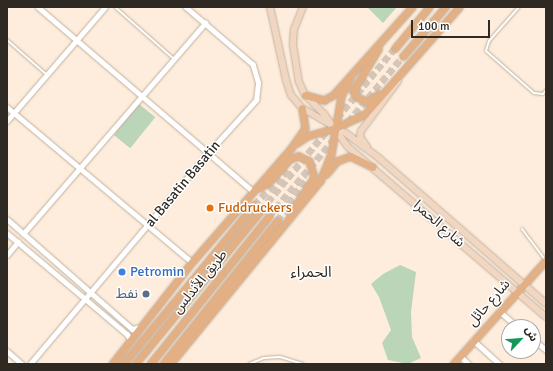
<!DOCTYPE html>
<html>
<head>
<meta charset="utf-8">
<style>
  body { margin:0 }
  #map { position:relative; width:553px; height:371px; overflow:hidden; background:#feeddc; font-family:Signika,"Noto Sans Arabic",sans-serif }
  div>[style] { position:absolute }
  [style*='--x'] { left:calc(var(--x)*1px); top:calc(var(--y)*1px); width:calc(var(--w)*1px); rotate:calc(var(--a)*1deg) }
  .green>* { inset:0; background:#bbd5b8; transform-origin:0 0 }
  .primary-tunnel>* { height:7px; margin-top:-3.5px; transform-origin:0; background:repeating-linear-gradient(90deg,#d5c6b7 0 7px,transparent 0 10.5px) }
  .roads { filter:drop-shadow(0 0 1px #c0b1a0) drop-shadow(0 0 1px #c0b1a0) }
  .service>* { height:2px; margin:-1px; padding:0 1px; transform-origin:1px; border-radius:1px; background:#fff }
  .minor>* { height:4.5px; margin:-2.25px; padding:0 2.25px; transform-origin:2.25px; border-radius:2.25px; background:#fff }
  .secondary>* { height:6px; margin:-3px; padding:0 3px; transform-origin:3px; border-radius:3px; background:#f1d7c2 }
  .primary>* { height:7px; margin:-3.5px; padding:0 3.5px; transform-origin:3.5px; border-radius:3.5px; background:#e2b084 }
  .dots>* { width:11px; height:11px; translate:-50% -50%; box-sizing:border-box; border:2px solid #fff; border-radius:50% }
  span { translate:-50% -50%; white-space:nowrap; text-align:center; line-height:1.15; -webkit-text-stroke:3px #fff; paint-order:stroke }
  .street-label { font-size:14px; color:#2f2923 }
  .food-label { font-size:14px; color:#c56008 }
  .left { translate:0 -50%; text-align:left }
  .shop-label { font-size:14px; color:#366cbe }
  .service-label { font-size:14px; color:#4e5e75 }
  .right { translate:-100% -50%; text-align:right }
  .neighbourhood-label { font-size:15px; color:#2f2923 }
  .frame { position:absolute; inset:0; border:8px solid #2f2923; pointer-events:none }
  .north { position:absolute; left:501px; top:319px; width:40px; height:40px; box-sizing:border-box; background:#fff; border:1px solid #aca9a7; border-radius:50%; rotate:64deg; font-size:11px; font-weight:700; line-height:16px; text-align:center; color:#2f2923 }
  .north::after { content:''; display:block; margin:auto; width:14px; height:18px; background:#139858; clip-path:polygon(50% 0,100% 100%,50% 72%,0 100%) }
  .scale { position:absolute; left:411px; top:20px; width:79px; height:18px; box-sizing:border-box; border:2px solid #2f2923; border-top:0; padding-left:5px; font-size:12px; line-height:14px; white-space:nowrap; color:#2f2923; -webkit-text-stroke:3px #fff; paint-order:stroke }
</style>
</head>
<body>
<div id="map">
  <div class="green">
    <i style="clip-path:polygon(367px 7px,397px 7px,383px 23px)"></i>
    <i style="left:139px;top:104px;width:21px;height:40px;rotate:39deg"></i>
    <i style="clip-path:polygon(400px 265px,416px 272px,411px 312px,412px 337px,421px 358px,408px 364px,388px 360px,382px 343px,391px 330px,379px 297px,371px 284px,383px 274px)"></i>
  </div>
  <div class="primary-tunnel">
    <i style="--x:337;--y:118;--w:91;--a:-50.4"></i>
    <i style="--x:348;--y:122;--w:86;--a:-50.2"></i>
    <i style="--x:254;--y:205;--w:52;--a:-45.8"></i>
    <i style="--x:261;--y:210;--w:107;--a:-50.3"></i>
    <i style="--x:269;--y:216;--w:102;--a:-49.8"></i>
    <i style="--x:277;--y:221;--w:50;--a:-55.7"></i>
  </div>
  <div class="roads">
    <div class="service">
      <i style="--x:115;--y:7;--w:79;--a:41.4"></i>
      <i style="--x:519;--y:7;--w:45;--a:131.4"></i>
      <i style="--x:489;--y:41;--w:10;--a:107"></i>
      <i style="--x:486;--y:51;--w:64;--a:41.2"></i>
      <i style="--x:534;--y:93;--w:9;--a:6"></i>
      <i style="--x:543;--y:94;--w:5;--a:-53"></i>
      <i style="--x:7;--y:40;--w:52;--a:41.1"></i>
      <i style="--x:522;--y:229;--w:39;--a:53"></i>
      <i style="--x:249;--y:364;--w:16;--a:-22"></i>
      <i style="--x:264;--y:358;--w:16;--a:-4"></i>
      <i style="--x:280;--y:357;--w:24;--a:17"></i>
    </div>
    <div class="minor">
      <i style="--x:38;--y:7;--w:283;--a:40.6"></i>
      <i style="--x:7;--y:107;--w:241;--a:40"></i>
      <i style="--x:7;--y:121;--w:150;--a:-49.3"></i>
      <i style="--x:7;--y:219;--w:167;--a:41.3"></i>
      <i style="--x:132;--y:329;--w:9;--a:-13"></i>
      <i style="--x:7;--y:233;--w:157;--a:40.1"></i>
      <i style="--x:127;--y:334;--w:7;--a:56"></i>
      <i style="--x:23;--y:234;--w:279;--a:-49.2"></i>
      <i style="--x:7;--y:255;--w:17;--a:-50"></i>
      <i style="--x:499;--y:311;--w:25;--a:40"></i>
      <i style="--x:533;--y:339;--w:17;--a:40"></i>
      <i style="--x:473;--y:340;--w:36;--a:42"></i>
      <i style="--x:7;--y:351;--w:20;--a:41"></i>
      <i style="--x:460;--y:356;--w:12;--a:42"></i>
      <i style="--x:30;--y:364;--w:276;--a:-49.8"></i>
      <i style="--x:208;--y:153;--w:72;--a:-47.8"></i>
      <i style="--x:256;--y:100;--w:17;--a:-83"></i>
      <i style="--x:258;--y:83;--w:19;--a:-106"></i>
      <i style="--x:253;--y:65;--w:89;--a:-139.5"></i>
    </div>
    <div class="secondary">
      <i style="--x:270;--y:7;--w:75;--a:77.6"></i>
      <i style="--x:286;--y:80;--w:16;--a:72"></i>
      <i style="--x:291;--y:95;--w:17;--a:50"></i>
      <i style="--x:302;--y:108;--w:52;--a:30"></i>
      <i style="--x:347;--y:134;--w:41;--a:37.1"></i>
      <i style="--x:380;--y:159;--w:220;--a:41.1"></i>
      <i style="--x:303;--y:7;--w:24;--a:112"></i>
      <i style="--x:294;--y:29;--w:16;--a:94"></i>
      <i style="--x:293;--y:45;--w:37;--a:81"></i>
      <i style="--x:299;--y:82;--w:14;--a:65"></i>
      <i style="--x:305;--y:95;--w:27;--a:45"></i>
      <i style="--x:324;--y:114;--w:39;--a:54"></i>
      <i style="--x:347;--y:146;--w:262;--a:40.7"></i>
      <i style="--x:367;--y:147;--w:12;--a:-125"></i>
      <i style="--x:360;--y:137;--w:6;--a:-81"></i>
      <i style="--x:361;--y:131;--w:62;--a:-53.5"></i>
    </div>
    <div class="primary">
      <i style="--x:395;--y:48;--w:53;--a:-50.3"></i>
      <i style="--x:403;--y:56;--w:65;--a:-49.4"></i>
      <i style="--x:378;--y:94;--w:13;--a:141"></i>
      <i style="--x:368;--y:102;--w:12;--a:-156"></i>
      <i style="--x:357;--y:97;--w:7;--a:-124"></i>
      <i style="--x:353;--y:91;--w:49;--a:-59.2"></i>
      <i style="--x:305;--y:95;--w:20;--a:15"></i>
      <i style="--x:324;--y:100;--w:10;--a:-29"></i>
      <i style="--x:333;--y:95;--w:118;--a:-48.1"></i>
      <i style="--x:297;--y:143;--w:12;--a:-35"></i>
      <i style="--x:307;--y:136;--w:29;--a:-16"></i>
      <i style="--x:335;--y:128;--w:33;--a:-25"></i>
      <i style="--x:365;--y:114;--w:142;--a:-48.7"></i>
      <i style="--x:326;--y:174;--w:17;--a:-50"></i>
      <i style="--x:337;--y:161;--w:14;--a:-21"></i>
      <i style="--x:350;--y:156;--w:25;--a:26"></i>
      <i style="--x:259;--y:188;--w:12;--a:-31"></i>
      <i style="--x:269;--y:182;--w:31;--a:-48"></i>
      <i style="--x:290;--y:159;--w:9;--a:-21"></i>
      <i style="--x:298;--y:156;--w:12;--a:24"></i>
      <i style="--x:309;--y:161;--w:17;--a:73"></i>
      <i style="--x:314;--y:177;--w:44;--a:123"></i>
      <i style="--x:112;--y:364;--w:130;--a:-51.9"></i>
      <i style="--x:192;--y:262;--w:151;--a:-49"></i>
      <i style="--x:291;--y:148;--w:24;--a:-55"></i>
      <i style="--x:305;--y:128;--w:20;--a:-99"></i>
      <i style="--x:123;--y:364;--w:206;--a:-50.5"></i>
      <i style="--x:135;--y:364;--w:199;--a:-50.7"></i>
      <i style="--x:150;--y:364;--w:190;--a:-51.2"></i>
      <i style="--x:163;--y:364;--w:183;--a:-51.4"></i>
      <i style="--x:170;--y:364;--w:237;--a:-50.7"></i>
      <i style="--x:320;--y:181;--w:29;--a:-68"></i>
      <i style="--x:331;--y:154;--w:59;--a:-80.2"></i>
      <i style="--x:341;--y:96;--w:20;--a:-63"></i>
      <i style="--x:453;--y:364;--w:140;--a:-48.2"></i>
    </div>
  </div>
  <div class="dots">
    <i style="left:210px;top:208px;background:#e8710a"></i>
    <i style="left:122px;top:272px;background:#3f7fe0"></i>
    <i style="left:146px;top:294px;background:#5c6f8a"></i>
  </div>
  <div class="street-label">
    <span style="left:183px;top:184px;rotate:-50deg">al Basatin Basatin</span>
    <span style="left:439px;top:224px;rotate:41deg">شارع الحمرا</span>
    <span style="left:200px;top:282px;rotate:-51deg">طريق الأندلس</span>
    <span style="left:489px;top:303px;rotate:-49deg">شارع حائل</span>
  </div>
  <div class="food-label">
    <span class="left" style="left:218px;top:208px">Fuddruckers</span>
  </div>
  <div class="shop-label">
    <span class="left" style="left:130px;top:272px">Petromin</span>
  </div>
  <div class="service-label">
    <span class="right" style="left:138px;top:294px">نفط</span>
  </div>
  <div class="neighbourhood-label">
    <span style="left:311px;top:273px">الحمراء</span>
  </div>
  <div class="frame"></div>
  <div class="north">ش</div>
  <div class="scale">100 m</div>
</div>
</body>
</html>
